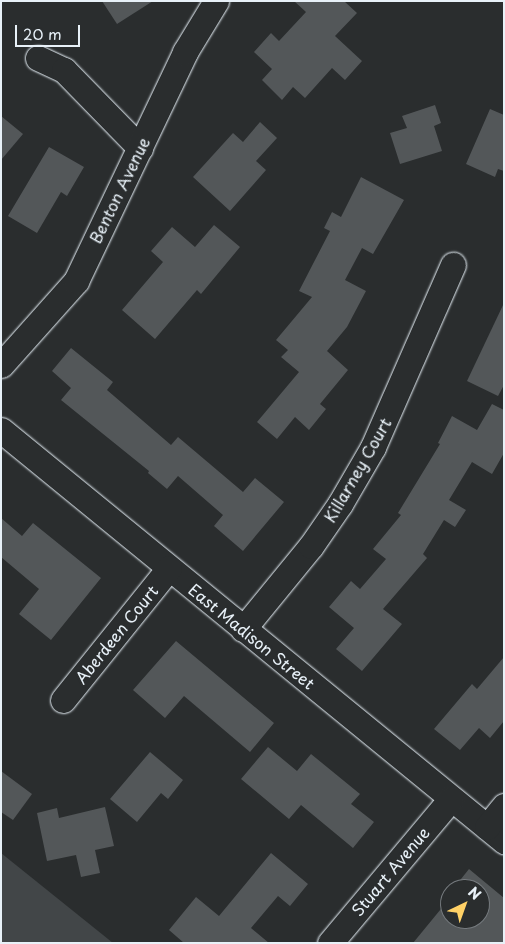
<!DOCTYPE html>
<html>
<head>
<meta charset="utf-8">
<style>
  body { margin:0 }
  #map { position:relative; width:505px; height:944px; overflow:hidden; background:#2a2d2e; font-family:"Playpen Sans",sans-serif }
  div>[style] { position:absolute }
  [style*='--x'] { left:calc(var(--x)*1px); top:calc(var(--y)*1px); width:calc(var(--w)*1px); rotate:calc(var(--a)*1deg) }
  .green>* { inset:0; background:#424648 }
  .building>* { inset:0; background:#535759 }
  .roads { filter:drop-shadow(0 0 1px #e8f1f8) drop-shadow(0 0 1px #e8f1f8) }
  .minor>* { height:25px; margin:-12.5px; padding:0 12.5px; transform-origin:12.5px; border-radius:12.5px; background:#2a2d2e }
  span { translate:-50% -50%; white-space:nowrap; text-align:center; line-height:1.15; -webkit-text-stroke:5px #2a2d2e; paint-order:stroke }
  .street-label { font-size:16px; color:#e8f1f8 }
  .frame { position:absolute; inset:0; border:2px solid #e8f1f8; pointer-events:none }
  .north { position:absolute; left:440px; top:879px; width:50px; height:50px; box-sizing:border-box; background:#2a2d2e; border:1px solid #767b7f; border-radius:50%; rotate:42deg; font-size:14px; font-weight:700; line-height:20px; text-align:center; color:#e8f1f8 }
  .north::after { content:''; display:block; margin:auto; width:18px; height:22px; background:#ffd166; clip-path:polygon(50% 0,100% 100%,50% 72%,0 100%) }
  .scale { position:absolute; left:15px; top:25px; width:65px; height:22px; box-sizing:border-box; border:2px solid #e8f1f8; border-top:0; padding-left:6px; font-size:15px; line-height:18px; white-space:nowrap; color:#e8f1f8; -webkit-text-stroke:4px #2a2d2e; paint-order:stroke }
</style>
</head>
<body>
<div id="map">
  <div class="green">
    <i style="clip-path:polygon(1px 853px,113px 943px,1px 943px)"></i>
  </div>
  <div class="building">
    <i style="clip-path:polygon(102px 1px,153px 1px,117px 24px)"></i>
    <i style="clip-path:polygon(294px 1px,344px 1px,357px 13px,335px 36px,362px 61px,345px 80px,332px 68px,305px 98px,293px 87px,282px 100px,262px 80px,272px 69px,254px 52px,271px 33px,279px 41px,306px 12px)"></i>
    <i style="clip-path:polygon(435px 105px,441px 123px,434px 126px,442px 151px,400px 164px,390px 133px,407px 128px,402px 116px)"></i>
    <i style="clip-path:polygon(490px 109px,504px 115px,504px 171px,498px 169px,495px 177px,466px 164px)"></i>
    <i style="clip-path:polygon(1px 116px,23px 134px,1px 160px)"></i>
    <i style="clip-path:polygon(260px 122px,277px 138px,256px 161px,266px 170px,230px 211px,193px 177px,233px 133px,243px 142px)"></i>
    <i style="clip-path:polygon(49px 147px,84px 167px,67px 196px,61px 192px,37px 233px,8px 216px)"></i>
    <i style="clip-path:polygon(361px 177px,404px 200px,373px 254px,362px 248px,345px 280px,366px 291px,347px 327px,327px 351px,348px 370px,320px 404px,326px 409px,309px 430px,295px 417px,277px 439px,257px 422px,299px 372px,281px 357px,288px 350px,276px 340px,312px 297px,299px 291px,330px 231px,324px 228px,332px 212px,341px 217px)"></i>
    <i style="clip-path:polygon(214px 225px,240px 247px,201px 294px,197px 290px,155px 339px,122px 310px,163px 262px,151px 251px,172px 227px,195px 247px)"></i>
    <i style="clip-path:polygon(504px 303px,504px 385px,498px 396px,467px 381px)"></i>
    <i style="clip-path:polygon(71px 348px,113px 382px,107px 390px,171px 445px,178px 437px,243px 492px,255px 478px,284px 502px,243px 551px,214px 526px,223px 515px,178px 476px,167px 489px,148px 473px,149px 471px,61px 400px,71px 388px,52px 371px)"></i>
    <i style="clip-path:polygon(492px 404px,504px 410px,504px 453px,492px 474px,472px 462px,449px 500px,466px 510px,455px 527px,444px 520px,423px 554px,427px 558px,383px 609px,402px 624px,362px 671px,336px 649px,354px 628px,329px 607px,351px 581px,360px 589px,386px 559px,373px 549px,401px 515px,398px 513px,440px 444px,438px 443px,452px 416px,477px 430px)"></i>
    <i style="clip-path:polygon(1px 518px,22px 536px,33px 523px,101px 578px,51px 640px,19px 614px,39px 589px,1px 557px)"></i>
    <i style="clip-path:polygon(176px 641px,274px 723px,250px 752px,184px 696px,165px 718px,133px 690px)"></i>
    <i style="clip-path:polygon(504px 657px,504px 721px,490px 738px,479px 728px,460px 750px,434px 729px,472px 684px,477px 689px)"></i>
    <i style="clip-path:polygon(268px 747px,297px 771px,311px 754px,360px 794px,351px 804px,374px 822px,353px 848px,301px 805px,289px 819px,241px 779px)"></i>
    <i style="clip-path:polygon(150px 752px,183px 780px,168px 799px,161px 793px,137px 822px,110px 799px)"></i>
    <i style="clip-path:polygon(1px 771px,32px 794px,13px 820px,1px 812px)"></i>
    <i style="clip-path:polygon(105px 807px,114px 846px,95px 850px,100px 873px,81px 877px,76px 855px,47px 861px,37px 813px,57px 808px,59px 818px)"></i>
    <i style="clip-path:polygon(271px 853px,308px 884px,290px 906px,278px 896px,251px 928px,269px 943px,184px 943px,169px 930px,196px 897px,219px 916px)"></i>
    <i style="clip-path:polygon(469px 869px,504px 898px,504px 943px,413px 943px,445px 904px,442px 902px,450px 892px,450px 919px,480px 919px,480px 889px,453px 889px)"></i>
  </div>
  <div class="roads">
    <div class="minor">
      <i style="--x:38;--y:58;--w:29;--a:25"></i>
      <i style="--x:64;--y:70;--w:109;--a:45.7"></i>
      <i style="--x:1;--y:365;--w:113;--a:-48.2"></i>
      <i style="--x:76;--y:281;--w:254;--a:-64.5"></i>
      <i style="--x:185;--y:52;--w:60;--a:-58.7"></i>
      <i style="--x:1;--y:430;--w:650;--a:39.25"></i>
      <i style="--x:243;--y:629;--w:107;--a:-50.7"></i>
      <i style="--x:311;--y:546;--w:51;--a:-55.4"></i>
      <i style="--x:340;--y:504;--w:66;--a:-59.9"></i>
      <i style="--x:373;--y:447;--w:199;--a:-66.3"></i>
      <i style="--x:63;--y:700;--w:169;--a:-51.2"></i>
      <i style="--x:487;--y:827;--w:27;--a:-51"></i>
      <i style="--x:330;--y:943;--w:188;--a:-50"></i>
    </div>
  </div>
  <div class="street-label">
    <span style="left:119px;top:190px;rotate:-64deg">Benton Avenue</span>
    <span style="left:357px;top:470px;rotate:-60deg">Killarney Court</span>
    <span style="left:116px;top:634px;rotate:-51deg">Aberdeen Court</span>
    <span style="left:252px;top:636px;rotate:39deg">East Madison Street</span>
    <span style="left:390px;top:871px;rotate:-50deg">Stuart Avenue</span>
  </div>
  <div class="frame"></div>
  <div class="north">N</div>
  <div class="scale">20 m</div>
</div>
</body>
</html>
